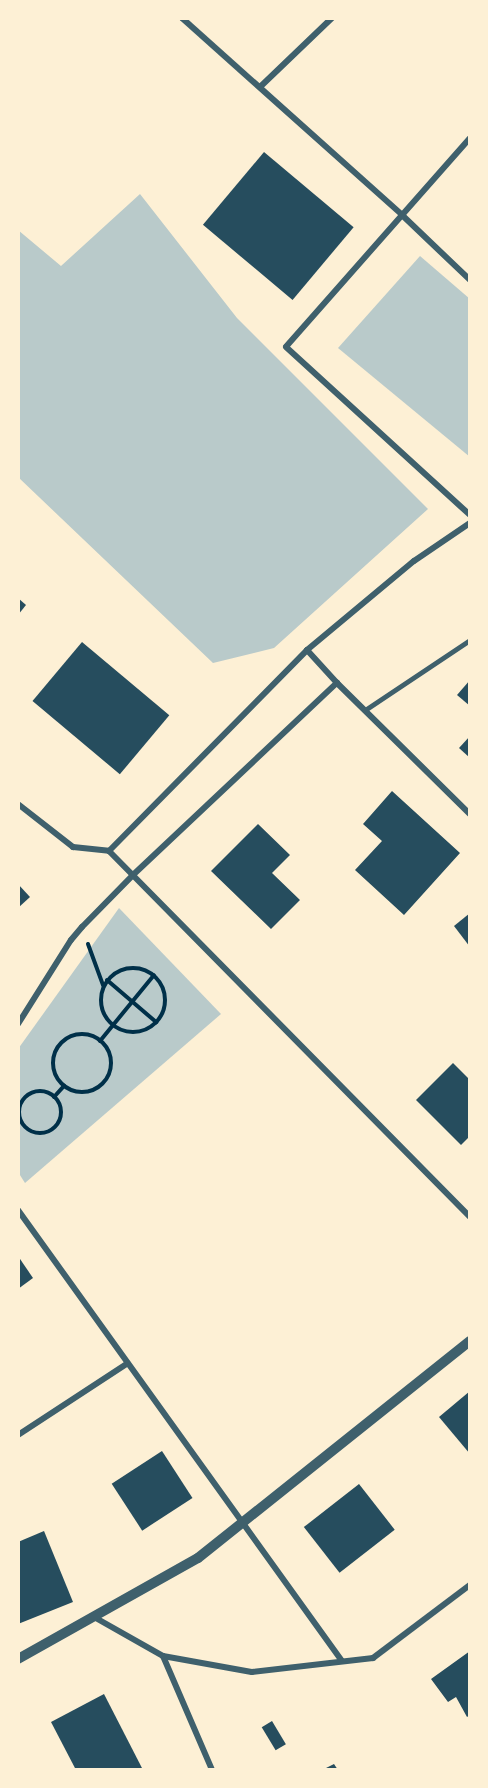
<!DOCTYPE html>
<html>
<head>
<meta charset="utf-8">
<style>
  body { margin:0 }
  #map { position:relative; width:488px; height:1788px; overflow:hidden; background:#fdf0d5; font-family:Helvetica,sans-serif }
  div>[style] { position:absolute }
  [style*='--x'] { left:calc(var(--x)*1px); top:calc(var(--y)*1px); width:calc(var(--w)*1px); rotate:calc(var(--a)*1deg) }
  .green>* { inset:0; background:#b9caca }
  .building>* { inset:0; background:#264d5e; transform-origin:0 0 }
  .path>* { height:4px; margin:-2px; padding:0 2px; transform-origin:2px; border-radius:2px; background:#003049 }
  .path>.ring { margin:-2px; padding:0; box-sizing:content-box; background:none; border:4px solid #003049; border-radius:50% }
  .service>* { height:4.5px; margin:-2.25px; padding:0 2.25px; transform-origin:2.25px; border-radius:2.25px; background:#3f606c }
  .minor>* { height:6px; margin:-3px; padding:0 3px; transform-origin:3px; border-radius:3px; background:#3f606c }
  .tertiary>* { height:10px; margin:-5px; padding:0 5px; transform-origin:5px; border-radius:5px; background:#3f606c }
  span { translate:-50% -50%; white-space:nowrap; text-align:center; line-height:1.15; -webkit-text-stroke:6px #fdf0d5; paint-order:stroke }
  .frame { position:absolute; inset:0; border:20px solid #fdf0d5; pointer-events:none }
</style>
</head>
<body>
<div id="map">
  <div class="green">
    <i style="clip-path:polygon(140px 194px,237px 318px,428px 509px,274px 648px,213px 663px,18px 477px,18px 230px,61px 266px)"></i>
    <i style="clip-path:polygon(420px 256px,470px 299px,470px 457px,338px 348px)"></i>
    <i style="clip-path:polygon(119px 908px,221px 1014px,25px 1183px,18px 1172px,18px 1049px)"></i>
  </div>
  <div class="building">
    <i style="left:264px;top:152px;width:117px;height:95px;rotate:40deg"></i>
    <i style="clip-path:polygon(18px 598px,26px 605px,18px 615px)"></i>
    <i style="left:82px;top:642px;width:114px;height:77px;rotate:40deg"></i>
    <i style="clip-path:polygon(470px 680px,470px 706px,457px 695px)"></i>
    <i style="clip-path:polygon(470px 736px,470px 758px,459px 748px)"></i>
    <i style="clip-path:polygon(392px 791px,460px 853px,404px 915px,355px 870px,382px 841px,363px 824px)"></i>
    <i style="clip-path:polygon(258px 824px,290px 855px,272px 873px,300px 900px,271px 929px,211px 871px)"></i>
    <i style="clip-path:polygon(18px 884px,30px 897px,18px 908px)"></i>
    <i style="clip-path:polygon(470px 913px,470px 947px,454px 926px)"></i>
    <i style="clip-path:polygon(453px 1063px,470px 1080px,470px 1136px,461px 1145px,416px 1100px)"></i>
    <i style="clip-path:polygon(18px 1256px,33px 1278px,18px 1289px)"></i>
    <i style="clip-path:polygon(470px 1391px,470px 1454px,439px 1417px)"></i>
    <i style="left:162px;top:1451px;width:56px;height:60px;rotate:57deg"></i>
    <i style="left:359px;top:1484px;width:58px;height:70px;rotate:52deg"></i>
    <i style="clip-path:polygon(44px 1531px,73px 1602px,18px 1624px,18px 1542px)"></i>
    <i style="clip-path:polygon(470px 1651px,470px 1715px,467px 1717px,456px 1697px,448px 1702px,431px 1679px)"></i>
    <i style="clip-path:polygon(104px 1694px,143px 1770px,76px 1770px,51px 1722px)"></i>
    <i style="left:272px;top:1721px;width:27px;height:12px;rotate:59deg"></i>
    <i style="clip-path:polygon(334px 1764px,338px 1770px,322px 1770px)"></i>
  </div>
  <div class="path">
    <i style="--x:88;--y:944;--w:44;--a:69.9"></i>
    <i class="ring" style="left:101px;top:968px;width:60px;height:60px"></i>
    <i style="--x:107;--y:980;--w:65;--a:40.6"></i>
    <i class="ring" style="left:53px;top:1034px;width:54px;height:54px"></i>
    <i style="--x:100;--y:1041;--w:85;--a:-50.7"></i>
    <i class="ring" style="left:19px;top:1091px;width:38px;height:38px"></i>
    <i style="--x:54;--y:1097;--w:15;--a:-48"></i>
  </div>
  <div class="service">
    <i style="--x:365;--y:710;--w:126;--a:-33.7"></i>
  </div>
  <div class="minor">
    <i style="--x:182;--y:18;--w:295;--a:41.8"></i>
    <i style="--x:402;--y:215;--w:94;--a:43.7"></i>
    <i style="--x:260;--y:87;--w:100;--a:-43.8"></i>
    <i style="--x:470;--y:138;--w:278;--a:131.4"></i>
    <i style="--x:286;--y:347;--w:249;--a:42.4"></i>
    <i style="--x:307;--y:650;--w:45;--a:47.7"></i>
    <i style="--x:18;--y:804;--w:70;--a:38"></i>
    <i style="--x:73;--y:847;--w:36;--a:6"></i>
    <i style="--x:109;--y:851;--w:514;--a:45.39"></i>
    <i style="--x:109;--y:851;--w:282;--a:-45.4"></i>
    <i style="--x:307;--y:650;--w:139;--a:-39.8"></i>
    <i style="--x:414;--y:561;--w:68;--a:-34.2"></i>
    <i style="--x:18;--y:1024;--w:99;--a:-57.8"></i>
    <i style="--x:71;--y:940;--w:17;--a:-50"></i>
    <i style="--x:82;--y:927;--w:74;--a:-45.5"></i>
    <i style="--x:134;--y:874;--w:279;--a:-43.3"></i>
    <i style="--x:337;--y:683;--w:187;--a:44.6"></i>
    <i style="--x:18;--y:1210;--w:555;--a:54.31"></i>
    <i style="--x:18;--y:1435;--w:131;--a:-33.2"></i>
    <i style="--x:94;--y:1617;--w:79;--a:29.5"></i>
    <i style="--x:163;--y:1656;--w:90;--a:10.2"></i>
    <i style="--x:252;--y:1672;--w:122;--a:-6.6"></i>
    <i style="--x:373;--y:1658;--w:121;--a:-37"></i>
    <i style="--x:163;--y:1656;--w:124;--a:66.7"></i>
  </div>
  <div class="tertiary">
    <i style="--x:18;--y:1659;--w:206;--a:-29.3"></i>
    <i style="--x:198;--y:1558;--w:348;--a:-38.6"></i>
  </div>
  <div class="frame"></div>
</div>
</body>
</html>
